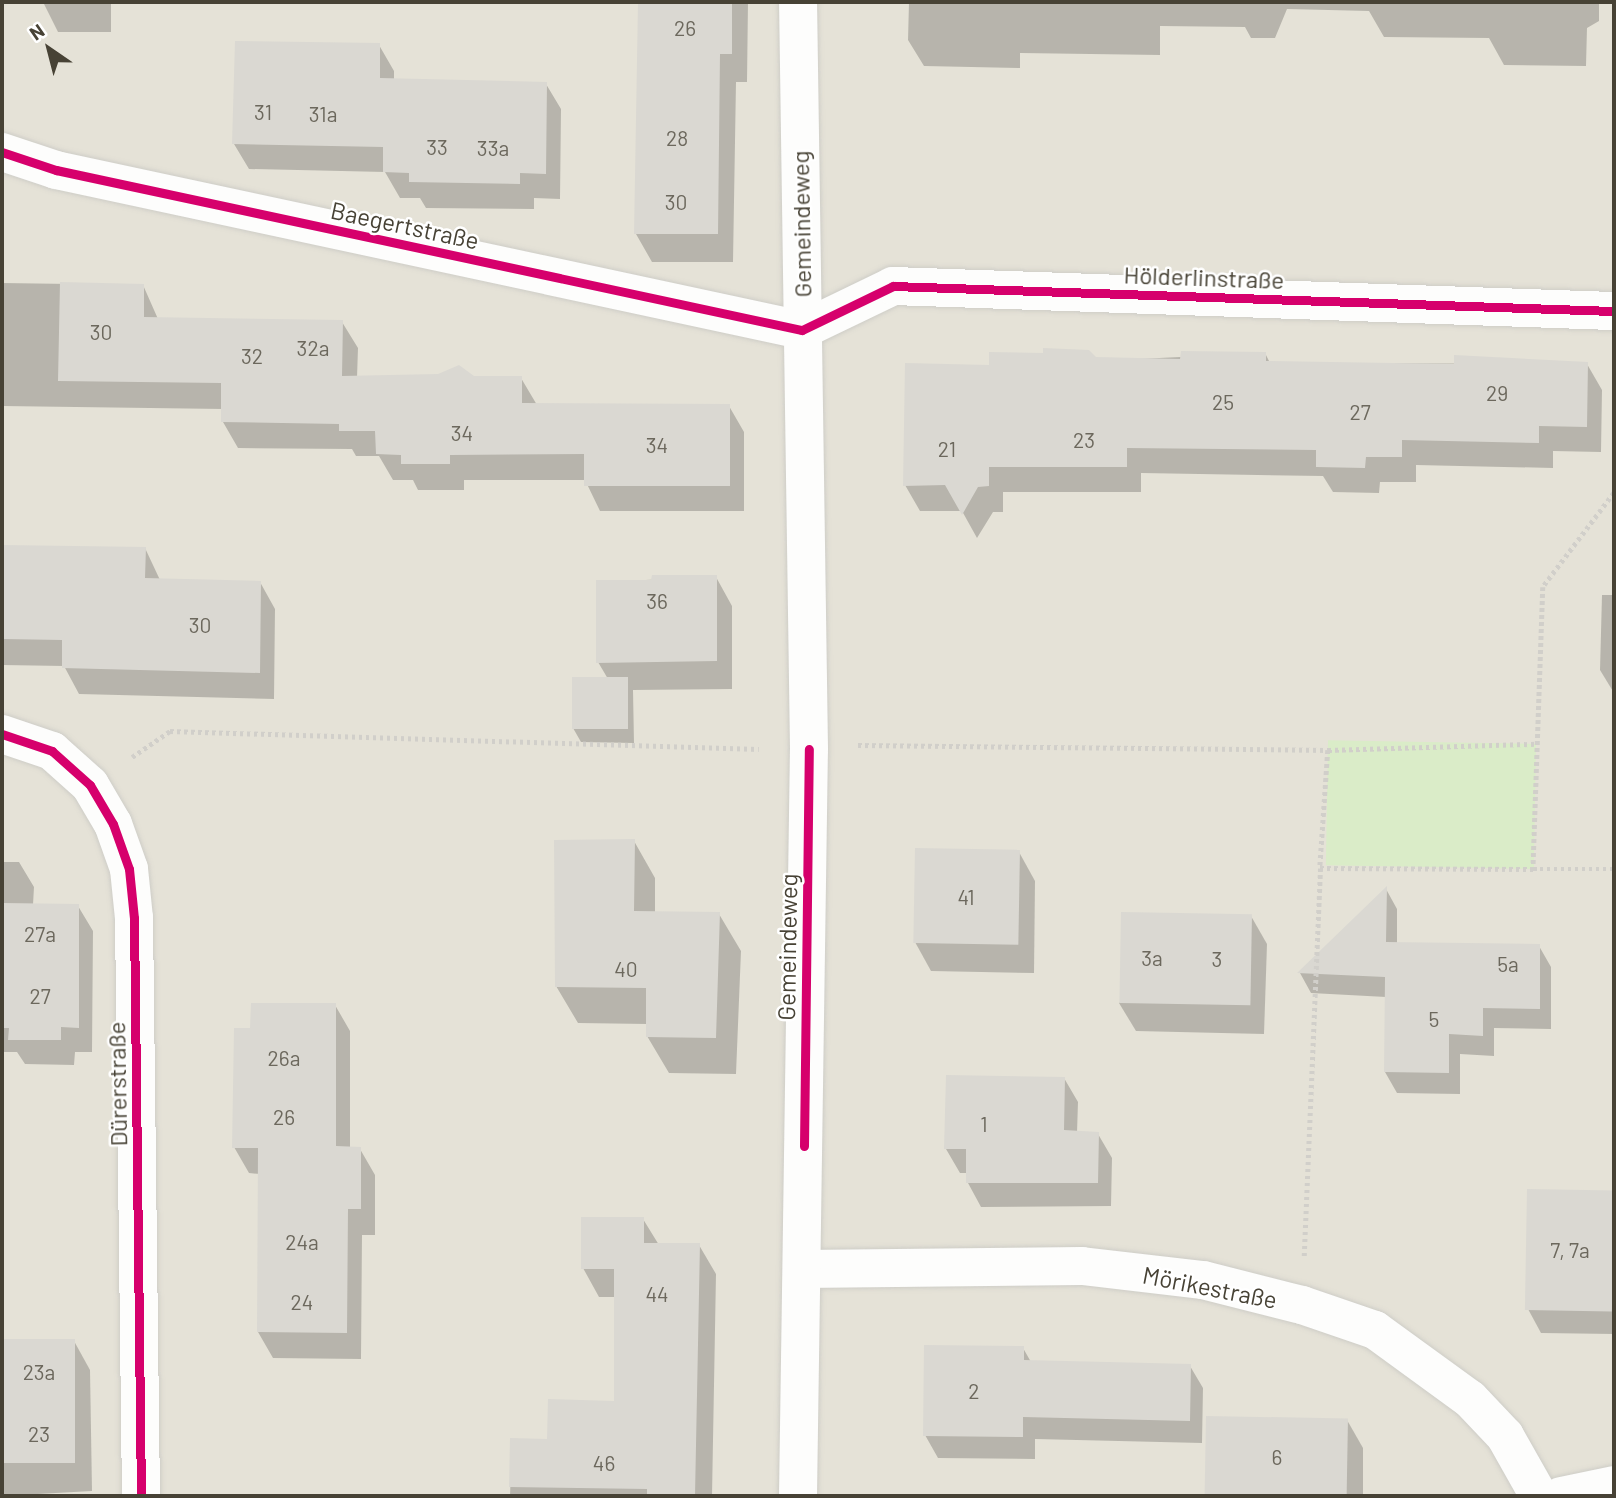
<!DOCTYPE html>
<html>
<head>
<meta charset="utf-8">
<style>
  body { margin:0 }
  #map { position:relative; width:1616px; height:1498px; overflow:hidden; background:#f0efea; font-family:Barlow,sans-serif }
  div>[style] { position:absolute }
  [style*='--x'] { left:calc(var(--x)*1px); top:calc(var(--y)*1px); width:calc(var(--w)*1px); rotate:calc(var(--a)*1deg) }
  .residential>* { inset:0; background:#e5e2d7; transform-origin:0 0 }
  .green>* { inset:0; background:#daecc8; transform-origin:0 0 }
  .shadow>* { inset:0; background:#0003 }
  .building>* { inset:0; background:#dad8d2; transform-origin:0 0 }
  .path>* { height:4.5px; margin-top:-2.25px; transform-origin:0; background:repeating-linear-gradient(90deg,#d1cfca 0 3.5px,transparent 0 7px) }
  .roads { filter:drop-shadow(0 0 2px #cecdc7) drop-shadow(0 0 2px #cecdc7) }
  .minor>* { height:38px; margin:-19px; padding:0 19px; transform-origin:19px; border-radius:19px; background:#fdfdfc }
  .cycleway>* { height:9px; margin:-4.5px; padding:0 4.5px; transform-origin:4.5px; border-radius:4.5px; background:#d6006c }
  span { translate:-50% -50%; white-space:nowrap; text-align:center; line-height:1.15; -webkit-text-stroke:5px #fff; paint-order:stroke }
  .number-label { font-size:21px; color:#6c685d }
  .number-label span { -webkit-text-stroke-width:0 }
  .street-label { font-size:24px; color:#474235 }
  .frame { position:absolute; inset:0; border:4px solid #474235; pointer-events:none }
  .north { position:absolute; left:14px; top:14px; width:70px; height:70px; -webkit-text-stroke:5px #fff; paint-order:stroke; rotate:325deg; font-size:19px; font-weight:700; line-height:28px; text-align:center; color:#474235 }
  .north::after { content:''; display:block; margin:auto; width:24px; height:32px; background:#474235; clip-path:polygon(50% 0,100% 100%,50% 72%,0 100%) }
</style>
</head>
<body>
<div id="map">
  <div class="residential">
    <i style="left:2px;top:2px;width:1612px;height:1494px"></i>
  </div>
  <div class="green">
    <i style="left:1536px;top:744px;width:125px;height:208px;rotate:91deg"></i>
  </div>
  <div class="shadow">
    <i style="clip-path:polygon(43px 2px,111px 2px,111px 32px,58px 32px)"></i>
    <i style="clip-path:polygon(639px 2px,748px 2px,747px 82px,736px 82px,733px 262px,652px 262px,636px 234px)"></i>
    <i style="clip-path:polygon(909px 2px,1599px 2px,1599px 21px,1587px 28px,1586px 66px,1504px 65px,1489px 38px,1384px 37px,1369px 11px,1287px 9px,1275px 38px,1251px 38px,1245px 27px,1160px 26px,1160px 55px,1020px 53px,1020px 68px,924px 66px,908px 40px)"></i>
    <i style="clip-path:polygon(379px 45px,394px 71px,394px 80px,546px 84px,561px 109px,560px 199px,534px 198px,534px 209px,426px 208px,420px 198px,400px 198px,385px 172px,249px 169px,234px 144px)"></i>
    <i style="clip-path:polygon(2px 267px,2px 283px,143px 285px,158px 319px,342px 322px,358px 348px,357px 378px,521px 378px,537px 405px,729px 406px,744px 432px,744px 511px,600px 511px,585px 480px,464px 480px,464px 490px,418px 490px,413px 480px,393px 480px,379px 456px,356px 456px,352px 449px,238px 448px,223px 422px,223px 409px,2px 406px)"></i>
    <i style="clip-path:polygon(1265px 353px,1270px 363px,1587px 364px,1602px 390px,1601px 452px,1553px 451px,1553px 468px,1416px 465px,1416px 482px,1380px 482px,1379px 493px,1333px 492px,1323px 476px,1141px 473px,1141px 492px,1003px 492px,1003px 512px,993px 512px,977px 538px,962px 511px,920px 511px,905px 485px,991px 366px)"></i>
    <i style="clip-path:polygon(2px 546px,145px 548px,160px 580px,260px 582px,275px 609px,274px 699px,79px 694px,64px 666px,2px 665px)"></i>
    <i style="clip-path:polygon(716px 577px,732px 606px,732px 689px,633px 690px,634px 743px,581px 742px,573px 728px,608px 679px,598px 662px,598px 582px)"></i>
    <i style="clip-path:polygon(1602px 595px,1614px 595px,1614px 693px,1600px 670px)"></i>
    <i style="clip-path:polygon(634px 841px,655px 878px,655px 913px,719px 914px,741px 951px,736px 1074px,669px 1073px,647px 1036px,647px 1024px,578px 1023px,556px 986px)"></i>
    <i style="clip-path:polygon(1019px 852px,1035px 881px,1034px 973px,931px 971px,915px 942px)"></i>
    <i style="clip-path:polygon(2px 862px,19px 862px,34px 887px,33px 905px,78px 906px,93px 931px,92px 1052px,75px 1052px,74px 1065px,25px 1064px,17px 1052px,2px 1052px)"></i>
    <i style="clip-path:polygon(1386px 889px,1397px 909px,1397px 944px,1539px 946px,1551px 967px,1551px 1029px,1494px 1028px,1494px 1056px,1460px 1054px,1460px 1094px,1397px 1093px,1385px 1072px,1386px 997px,1311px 993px,1300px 973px)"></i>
    <i style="clip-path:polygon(1251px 916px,1267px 944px,1264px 1034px,1136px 1031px,1119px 1003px)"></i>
    <i style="clip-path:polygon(335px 1005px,350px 1031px,350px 1148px,360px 1149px,375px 1175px,375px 1235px,362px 1235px,361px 1359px,273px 1358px,258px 1332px,260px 1174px,249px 1173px,234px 1147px,252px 1030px)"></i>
    <i style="clip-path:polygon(1064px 1078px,1078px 1102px,1077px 1133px,1098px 1134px,1112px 1158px,1111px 1206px,981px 1207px,968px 1183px,968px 1173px,960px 1173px,946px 1149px)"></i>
    <i style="clip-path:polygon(1529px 1190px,1614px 1192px,1614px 1334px,1541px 1333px,1528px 1309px)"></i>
    <i style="clip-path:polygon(643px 1219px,659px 1245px,699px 1245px,716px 1274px,712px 1496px,510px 1496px,512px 1440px,549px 1441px,615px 1402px,616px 1297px,599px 1297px,583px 1268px)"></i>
    <i style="clip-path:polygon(74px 1341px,90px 1370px,92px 1491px,2px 1496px,2px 1342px)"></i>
    <i style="clip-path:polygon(1023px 1348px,1031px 1362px,1190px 1366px,1203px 1388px,1202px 1443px,1035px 1439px,1035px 1459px,938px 1458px,925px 1435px)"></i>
    <i style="clip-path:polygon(1208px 1418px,1347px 1420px,1363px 1448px,1363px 1496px,1207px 1496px)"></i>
  </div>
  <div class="building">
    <i style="clip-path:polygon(638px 2px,732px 2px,732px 54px,720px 54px,718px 234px,634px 234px)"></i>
    <i style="clip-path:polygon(235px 41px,380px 43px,380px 78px,547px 82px,546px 174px,520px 173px,520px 184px,409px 182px,409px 173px,383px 172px,383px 147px,232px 144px)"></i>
    <i style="clip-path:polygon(60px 282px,144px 284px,144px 317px,343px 320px,342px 376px,438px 374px,459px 365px,474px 376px,522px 376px,522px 403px,730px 404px,730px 486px,584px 486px,584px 454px,450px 455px,450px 464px,401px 464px,401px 455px,376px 454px,375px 431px,339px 431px,339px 424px,221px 422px,221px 383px,58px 381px)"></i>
    <i style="clip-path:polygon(1043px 348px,1089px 350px,1096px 357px,1180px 359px,1181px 351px,1266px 352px,1266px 361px,1454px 364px,1454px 355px,1588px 362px,1587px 427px,1539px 426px,1539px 443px,1402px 440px,1402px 457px,1366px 457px,1365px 468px,1316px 467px,1316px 450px,1127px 448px,1127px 467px,989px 467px,989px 486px,978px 487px,962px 515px,945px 485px,903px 486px,905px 363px,989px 365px,989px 352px,1043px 353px)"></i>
    <i style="clip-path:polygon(2px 545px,146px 547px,145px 578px,261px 581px,260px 673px,62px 668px,62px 640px,2px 639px)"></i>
    <i style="clip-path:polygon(652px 575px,717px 575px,717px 661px,596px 663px,596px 580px,651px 580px)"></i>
    <i style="left:572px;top:677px;width:56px;height:52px"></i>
    <i style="clip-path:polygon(635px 839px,634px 911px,720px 912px,716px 1038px,646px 1037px,646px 988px,555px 987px,554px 840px)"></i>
    <i style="left:915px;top:848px;width:105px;height:95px;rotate:1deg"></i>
    <i style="clip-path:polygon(1387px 886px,1386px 942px,1540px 944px,1540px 1009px,1483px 1008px,1483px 1036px,1449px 1034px,1449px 1073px,1384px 1072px,1385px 977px,1297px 973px)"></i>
    <i style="clip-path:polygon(2px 903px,79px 904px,79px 1028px,61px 1027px,61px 1040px,8px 1040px,9px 1028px,2px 1028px)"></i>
    <i style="left:1121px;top:912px;width:131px;height:91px;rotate:1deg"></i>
    <i style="clip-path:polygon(251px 1003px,336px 1003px,336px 1146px,361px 1147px,361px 1209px,348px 1209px,347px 1333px,257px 1332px,258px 1148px,232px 1148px,234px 1028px,250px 1028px)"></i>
    <i style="clip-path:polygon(946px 1075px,1065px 1077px,1064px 1130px,1099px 1132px,1098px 1183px,966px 1183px,966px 1149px,944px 1149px)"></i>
    <i style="left:1527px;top:1189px;width:87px;height:121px;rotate:1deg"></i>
    <i style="clip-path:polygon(581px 1217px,644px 1217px,644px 1243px,700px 1243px,695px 1496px,647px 1496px,647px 1489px,509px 1487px,510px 1438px,547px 1439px,548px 1399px,614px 1401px,614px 1269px,581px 1269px)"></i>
    <i style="left:75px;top:1339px;width:124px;height:73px;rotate:90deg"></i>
    <i style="clip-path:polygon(924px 1345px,1024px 1346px,1024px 1360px,1191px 1364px,1190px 1421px,1023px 1417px,1023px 1437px,923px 1436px)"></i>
    <i style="left:1206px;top:1416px;width:142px;height:80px;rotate:1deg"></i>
  </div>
  <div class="path">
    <i style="--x:1614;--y:493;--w:118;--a:127.1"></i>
    <i style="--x:1543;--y:587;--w:282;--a:92"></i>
    <i style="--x:1533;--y:869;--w:81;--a:0"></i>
    <i style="--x:858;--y:745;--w:470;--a:0.6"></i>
    <i style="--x:1328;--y:750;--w:208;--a:-1.7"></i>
    <i style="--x:1328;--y:750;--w:118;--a:93.9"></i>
    <i style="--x:1320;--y:868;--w:213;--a:0.3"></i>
    <i style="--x:132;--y:757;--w:46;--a:-34.4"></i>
    <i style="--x:170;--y:731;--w:589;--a:1.75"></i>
    <i style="--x:1304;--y:1256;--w:388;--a:-87.6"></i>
  </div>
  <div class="roads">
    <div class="minor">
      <i style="--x:2;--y:152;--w:57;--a:18.4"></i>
      <i style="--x:56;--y:170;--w:763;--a:12.11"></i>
      <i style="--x:802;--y:330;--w:101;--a:-25.8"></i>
      <i style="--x:893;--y:286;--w:721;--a:1.99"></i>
      <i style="--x:2;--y:734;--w:53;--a:18.8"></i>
      <i style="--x:52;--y:751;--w:51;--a:41.8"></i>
      <i style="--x:90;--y:785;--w:45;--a:59.5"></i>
      <i style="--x:113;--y:824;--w:48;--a:70.4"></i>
      <i style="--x:129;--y:869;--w:49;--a:84.2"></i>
      <i style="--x:134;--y:918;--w:578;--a:89.31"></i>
      <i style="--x:803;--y:1269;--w:279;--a:-0.6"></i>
      <i style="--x:1082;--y:1266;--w:122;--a:6.6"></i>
      <i style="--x:1203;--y:1280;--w:102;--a:14.2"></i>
      <i style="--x:1302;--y:1305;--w:77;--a:18.9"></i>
      <i style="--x:1375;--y:1330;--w:117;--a:36"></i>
      <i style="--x:1470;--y:1399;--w:51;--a:46.6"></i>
      <i style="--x:1505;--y:1436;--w:69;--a:60.5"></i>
      <i style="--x:798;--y:1496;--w:747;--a:-89.16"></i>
      <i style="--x:809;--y:749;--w:747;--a:-90.84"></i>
      <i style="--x:1561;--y:1496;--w:54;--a:-11.7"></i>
    </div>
  </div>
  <div class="cycleway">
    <i style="--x:2;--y:152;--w:57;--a:18.4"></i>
    <i style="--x:56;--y:170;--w:763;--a:12.11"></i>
    <i style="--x:802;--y:330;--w:101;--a:-25.8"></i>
    <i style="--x:893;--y:286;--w:721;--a:1.99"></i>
    <i style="--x:2;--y:734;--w:53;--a:18.8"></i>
    <i style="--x:52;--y:751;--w:51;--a:41.8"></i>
    <i style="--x:90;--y:785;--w:45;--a:59.5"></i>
    <i style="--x:113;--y:824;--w:48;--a:70.4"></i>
    <i style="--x:129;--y:869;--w:49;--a:84.2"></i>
    <i style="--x:134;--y:918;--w:578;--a:89.31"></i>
    <i style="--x:804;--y:1146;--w:397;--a:-89.3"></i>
  </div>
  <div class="number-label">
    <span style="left:685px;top:28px">26</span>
    <span style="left:263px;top:112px">31</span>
    <span style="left:323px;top:114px">31a</span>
    <span style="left:677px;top:138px">28</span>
    <span style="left:437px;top:147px">33</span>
    <span style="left:493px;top:148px">33a</span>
    <span style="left:676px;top:202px">30</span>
    <span style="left:101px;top:332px">30</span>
    <span style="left:313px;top:348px">32a</span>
    <span style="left:252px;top:356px">32</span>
    <span style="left:1497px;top:393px">29</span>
    <span style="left:1223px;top:402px">25</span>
    <span style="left:1360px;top:412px">27</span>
    <span style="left:462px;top:433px">34</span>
    <span style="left:1084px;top:440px">23</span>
    <span style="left:657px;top:445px">34</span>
    <span style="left:947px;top:449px">21</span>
    <span style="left:657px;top:601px">36</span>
    <span style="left:200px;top:625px">30</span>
    <span style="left:966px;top:897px">41</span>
    <span style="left:40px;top:934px">27a</span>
    <span style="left:1152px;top:958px">3a</span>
    <span style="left:1217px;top:959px">3</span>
    <span style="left:1508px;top:964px">5a</span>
    <span style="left:626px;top:969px">40</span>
    <span style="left:40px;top:996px">27</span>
    <span style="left:1434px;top:1019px">5</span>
    <span style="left:284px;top:1058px">26a</span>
    <span style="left:284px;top:1117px">26</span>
    <span style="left:984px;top:1124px">1</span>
    <span style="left:302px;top:1242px">24a</span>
    <span style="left:1570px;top:1250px">7, 7a</span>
    <span style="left:657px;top:1294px">44</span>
    <span style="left:302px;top:1302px">24</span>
    <span style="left:39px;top:1372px">23a</span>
    <span style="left:974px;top:1391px">2</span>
    <span style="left:39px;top:1434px">23</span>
    <span style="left:1277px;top:1457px">6</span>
    <span style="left:604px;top:1463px">46</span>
  </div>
  <div class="street-label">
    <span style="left:801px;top:224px;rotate:-91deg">Gemeindeweg</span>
    <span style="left:405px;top:225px;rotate:12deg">Baegertstraße</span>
    <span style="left:1204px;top:277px;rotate:2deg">Hölderlinstraße</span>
    <span style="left:787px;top:947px;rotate:-89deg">Gemeindeweg</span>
    <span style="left:117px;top:1084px;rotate:-91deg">Dürerstraße</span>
    <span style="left:1210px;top:1287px;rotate:11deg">Mörikestraße</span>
  </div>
  <div class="frame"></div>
  <div class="north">N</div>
</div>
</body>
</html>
